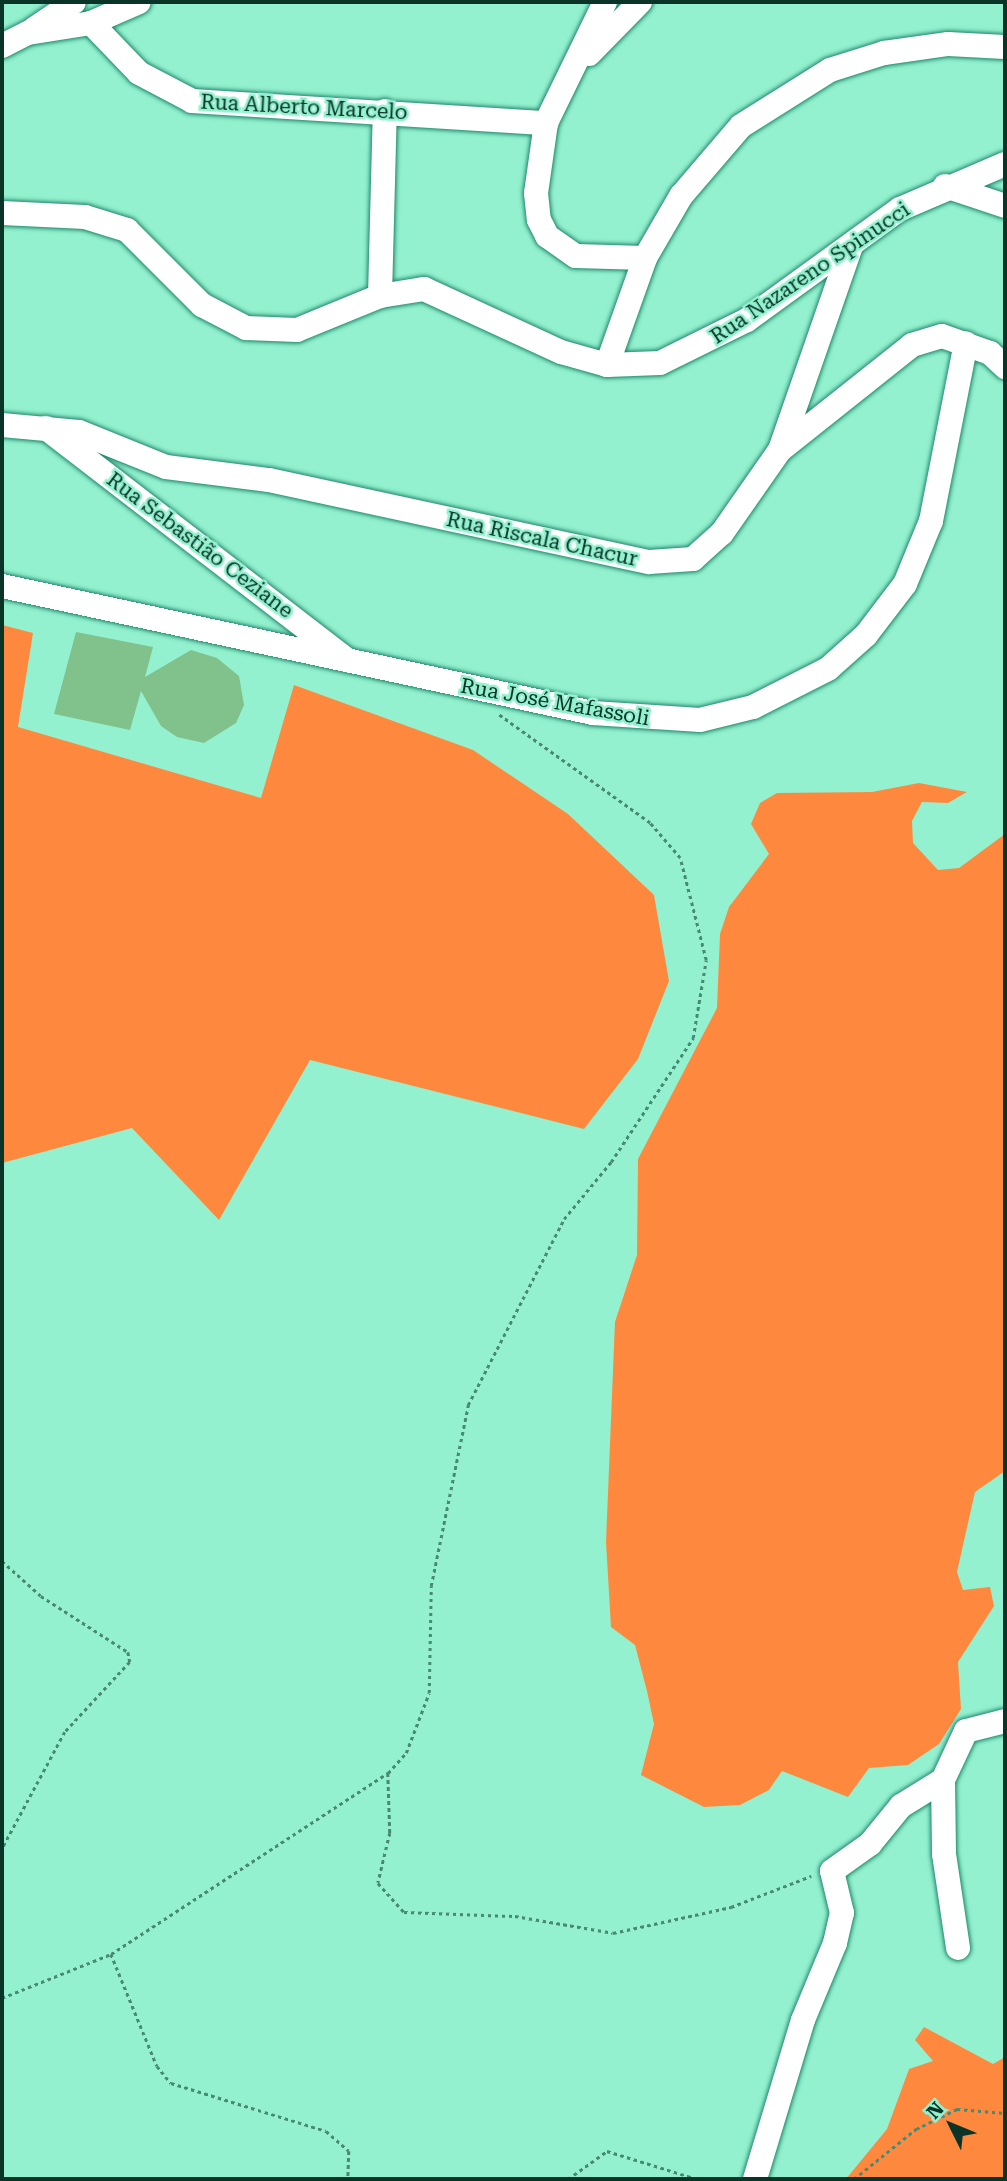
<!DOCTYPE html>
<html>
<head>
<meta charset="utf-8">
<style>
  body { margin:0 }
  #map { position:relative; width:1007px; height:2181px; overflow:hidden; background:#93f1cf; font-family:"Roboto Serif",serif }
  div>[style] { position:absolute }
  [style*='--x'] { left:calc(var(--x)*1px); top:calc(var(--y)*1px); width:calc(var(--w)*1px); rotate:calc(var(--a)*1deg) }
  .forest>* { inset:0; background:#ff883f }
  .building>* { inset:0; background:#80c18c }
  .path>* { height:2.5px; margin-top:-1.25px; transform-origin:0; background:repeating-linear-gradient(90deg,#488973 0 3.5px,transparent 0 7px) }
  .roads { filter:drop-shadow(0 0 2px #1f876a) drop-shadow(0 0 2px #1f876a) }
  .minor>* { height:24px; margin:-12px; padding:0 12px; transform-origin:12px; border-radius:12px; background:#fff }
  span { translate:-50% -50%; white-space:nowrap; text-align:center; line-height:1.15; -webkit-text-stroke:5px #93f1cf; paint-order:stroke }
  .street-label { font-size:21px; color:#0a3428 }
  .frame { position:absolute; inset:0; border:4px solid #0a3428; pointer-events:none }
  .north { position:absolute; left:916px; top:2090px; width:70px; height:70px; -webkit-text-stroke:5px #93f1cf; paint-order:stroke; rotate:313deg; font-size:19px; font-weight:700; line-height:28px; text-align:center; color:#0a3428 }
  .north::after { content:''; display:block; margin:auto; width:24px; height:32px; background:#0a3428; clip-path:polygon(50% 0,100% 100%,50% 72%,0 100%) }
</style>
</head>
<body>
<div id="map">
  <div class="forest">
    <i style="clip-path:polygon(2px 625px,33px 633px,18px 727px,261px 798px,294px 685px,473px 750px,568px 814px,654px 895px,669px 981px,638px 1059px,584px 1129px,310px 1060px,219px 1220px,132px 1128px,2px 1163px)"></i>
    <i style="clip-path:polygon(919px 783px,967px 792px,948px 803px,922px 802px,912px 821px,913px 843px,938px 870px,959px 868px,1005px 834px,1005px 1471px,975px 1492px,957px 1572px,963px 1590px,990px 1587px,994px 1606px,958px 1662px,961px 1709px,939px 1744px,908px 1765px,869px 1768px,848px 1797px,782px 1771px,769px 1790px,740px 1805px,704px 1807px,641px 1775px,654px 1724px,647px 1691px,635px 1645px,611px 1627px,606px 1542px,615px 1322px,637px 1255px,638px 1159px,717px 1008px,720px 934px,729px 907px,769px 854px,751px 824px,760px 803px,777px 793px,872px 792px)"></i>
    <i style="clip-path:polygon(924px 2027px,993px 2064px,1005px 2057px,1005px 2179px,846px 2179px,887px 2129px,909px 2069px,933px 2061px,915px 2040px)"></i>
  </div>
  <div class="building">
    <i style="clip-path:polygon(76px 632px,153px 647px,145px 677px,191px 650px,217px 658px,239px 676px,244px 705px,236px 723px,204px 743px,177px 737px,161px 726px,141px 691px,130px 730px,54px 714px)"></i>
  </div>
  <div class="path">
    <i style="--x:2;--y:1561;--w:52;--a:41.9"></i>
    <i style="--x:41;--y:1596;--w:103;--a:32.8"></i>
    <i style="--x:128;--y:1652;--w:10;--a:79"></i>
    <i style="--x:130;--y:1662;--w:96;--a:132.9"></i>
    <i style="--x:65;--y:1732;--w:133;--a:118.3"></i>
    <i style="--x:388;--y:1773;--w:60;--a:88.1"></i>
    <i style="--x:390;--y:1833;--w:51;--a:103.5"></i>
    <i style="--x:378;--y:1883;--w:39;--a:48"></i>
    <i style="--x:404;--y:1912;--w:111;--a:2.1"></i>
    <i style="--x:515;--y:1916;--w:99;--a:9.8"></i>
    <i style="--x:613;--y:1933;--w:121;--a:-12.4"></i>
    <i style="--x:731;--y:1907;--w:86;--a:-21.2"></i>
    <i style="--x:111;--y:1954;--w:121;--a:67.7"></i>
    <i style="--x:157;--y:2066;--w:22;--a:51"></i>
    <i style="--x:171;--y:2083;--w:162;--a:17.2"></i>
    <i style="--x:326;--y:2131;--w:30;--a:41"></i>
    <i style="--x:349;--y:2151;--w:28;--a:92"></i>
    <i style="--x:2;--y:1998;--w:118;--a:-22"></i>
    <i style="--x:111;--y:1954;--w:331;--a:-33.2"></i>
    <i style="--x:388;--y:1773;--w:27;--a:-48"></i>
    <i style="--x:406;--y:1753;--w:64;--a:-69"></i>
    <i style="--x:429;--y:1693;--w:107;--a:-88.9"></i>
    <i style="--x:431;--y:1586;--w:185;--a:-78.4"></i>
    <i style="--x:468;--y:1405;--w:209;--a:-62.7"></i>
    <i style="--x:564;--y:1219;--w:74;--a:-50.5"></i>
    <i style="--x:611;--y:1162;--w:149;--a:-56.5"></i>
    <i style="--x:693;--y:1038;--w:79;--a:-80.5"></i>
    <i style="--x:706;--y:960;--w:105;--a:-104.3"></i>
    <i style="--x:680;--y:858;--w:46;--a:-130.6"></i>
    <i style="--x:650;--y:823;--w:186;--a:-144.4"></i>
    <i style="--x:568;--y:2179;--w:48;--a:-35.7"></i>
    <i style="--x:607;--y:2151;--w:94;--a:17.3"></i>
    <i style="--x:854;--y:2179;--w:80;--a:-38.9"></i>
    <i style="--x:916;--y:2129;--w:46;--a:-26"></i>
    <i style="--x:957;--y:2109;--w:48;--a:4.8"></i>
  </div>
  <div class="roads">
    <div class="minor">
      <i style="--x:605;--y:2;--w:135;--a:116"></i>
      <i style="--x:546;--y:123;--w:71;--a:98.1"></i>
      <i style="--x:536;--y:193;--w:27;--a:84"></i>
      <i style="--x:539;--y:220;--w:18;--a:63"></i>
      <i style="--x:547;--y:236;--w:35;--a:35"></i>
      <i style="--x:576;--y:256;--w:69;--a:1.7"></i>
      <i style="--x:91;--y:23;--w:69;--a:46.2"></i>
      <i style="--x:139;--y:73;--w:60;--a:27.8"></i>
      <i style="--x:192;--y:101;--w:355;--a:3.6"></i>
      <i style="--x:34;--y:29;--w:48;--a:-34"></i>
      <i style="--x:2;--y:46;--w:29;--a:-27"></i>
      <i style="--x:28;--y:33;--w:64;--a:-9"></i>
      <i style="--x:91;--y:23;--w:52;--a:-23.6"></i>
      <i style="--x:589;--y:54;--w:73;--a:-45.6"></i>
      <i style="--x:945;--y:186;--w:63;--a:18.4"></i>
      <i style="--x:2;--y:213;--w:83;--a:2.8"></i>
      <i style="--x:85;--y:217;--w:44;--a:17.2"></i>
      <i style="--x:127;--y:230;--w:106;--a:45"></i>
      <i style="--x:202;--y:305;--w:50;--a:27.6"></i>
      <i style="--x:246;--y:328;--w:51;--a:2.2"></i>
      <i style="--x:297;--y:330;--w:90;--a:-22.3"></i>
      <i style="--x:380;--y:296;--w:45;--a:-9"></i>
      <i style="--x:424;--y:289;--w:151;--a:24.7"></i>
      <i style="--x:561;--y:352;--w:48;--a:15.8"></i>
      <i style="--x:607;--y:365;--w:53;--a:-2.2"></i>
      <i style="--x:660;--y:363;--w:97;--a:-26.3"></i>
      <i style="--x:747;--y:320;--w:189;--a:-36"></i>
      <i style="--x:900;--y:209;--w:114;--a:-23.2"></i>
      <i style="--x:380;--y:296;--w:185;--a:-88.5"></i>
      <i style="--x:607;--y:365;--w:114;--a:-70.4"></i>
      <i style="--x:645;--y:258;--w:72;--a:-59.9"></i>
      <i style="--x:681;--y:196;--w:92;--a:-49.4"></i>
      <i style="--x:741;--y:126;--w:105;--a:-32.2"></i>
      <i style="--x:830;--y:70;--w:57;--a:-17.5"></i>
      <i style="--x:884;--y:53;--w:65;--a:-8"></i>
      <i style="--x:948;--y:44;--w:57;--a:3"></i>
      <i style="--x:2;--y:425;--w:77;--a:5.2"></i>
      <i style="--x:79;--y:432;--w:94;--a:21.9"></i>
      <i style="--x:166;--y:467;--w:104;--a:7.2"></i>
      <i style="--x:269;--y:480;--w:389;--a:12.2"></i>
      <i style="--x:649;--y:562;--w:44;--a:-3.9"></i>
      <i style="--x:693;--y:559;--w:39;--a:-42"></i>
      <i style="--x:722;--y:533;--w:101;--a:-55.1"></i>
      <i style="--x:780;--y:450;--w:216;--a:-70.8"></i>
      <i style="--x:46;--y:428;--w:380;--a:37.6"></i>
      <i style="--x:780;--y:450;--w:169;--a:-38.5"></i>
      <i style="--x:912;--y:345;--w:31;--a:-17"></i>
      <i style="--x:942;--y:336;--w:51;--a:19.5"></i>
      <i style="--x:990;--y:353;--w:21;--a:43"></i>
      <i style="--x:2;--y:586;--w:604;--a:12.13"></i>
      <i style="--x:593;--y:713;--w:107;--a:3.7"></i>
      <i style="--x:700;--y:720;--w:55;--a:-13.8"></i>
      <i style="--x:753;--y:707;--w:84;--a:-26.9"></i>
      <i style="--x:828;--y:669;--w:51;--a:-41.8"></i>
      <i style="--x:866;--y:635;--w:64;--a:-52.6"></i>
      <i style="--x:905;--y:584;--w:68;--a:-67.6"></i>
      <i style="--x:931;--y:521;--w:181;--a:-78.9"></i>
      <i style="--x:943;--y:1780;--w:74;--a:89.2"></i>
      <i style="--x:944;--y:1854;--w:95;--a:81.5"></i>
      <i style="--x:755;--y:2179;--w:166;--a:-73.2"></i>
      <i style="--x:803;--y:2020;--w:83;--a:-67.4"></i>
      <i style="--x:835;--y:1943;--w:31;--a:-77"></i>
      <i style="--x:842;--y:1913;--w:43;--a:-103.4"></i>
      <i style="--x:832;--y:1871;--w:47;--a:-35.4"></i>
      <i style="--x:870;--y:1844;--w:49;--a:-50.8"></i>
      <i style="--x:901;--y:1806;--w:49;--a:-31.8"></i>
      <i style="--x:943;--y:1780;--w:54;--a:-64.9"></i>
      <i style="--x:966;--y:1731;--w:40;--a:-14.4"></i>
    </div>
  </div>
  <div class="street-label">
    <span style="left:304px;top:107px;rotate:3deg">Rua Alberto Marcelo</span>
    <span style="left:810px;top:273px;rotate:-34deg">Rua Nazareno Spinucci</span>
    <span style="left:542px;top:539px;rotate:12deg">Rua Riscala Chacur</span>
    <span style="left:200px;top:545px;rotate:37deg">Rua Sebastião Ceziane</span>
    <span style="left:555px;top:702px;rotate:10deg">Rua José Mafassoli</span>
  </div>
  <div class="frame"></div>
  <div class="north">N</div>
</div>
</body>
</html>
